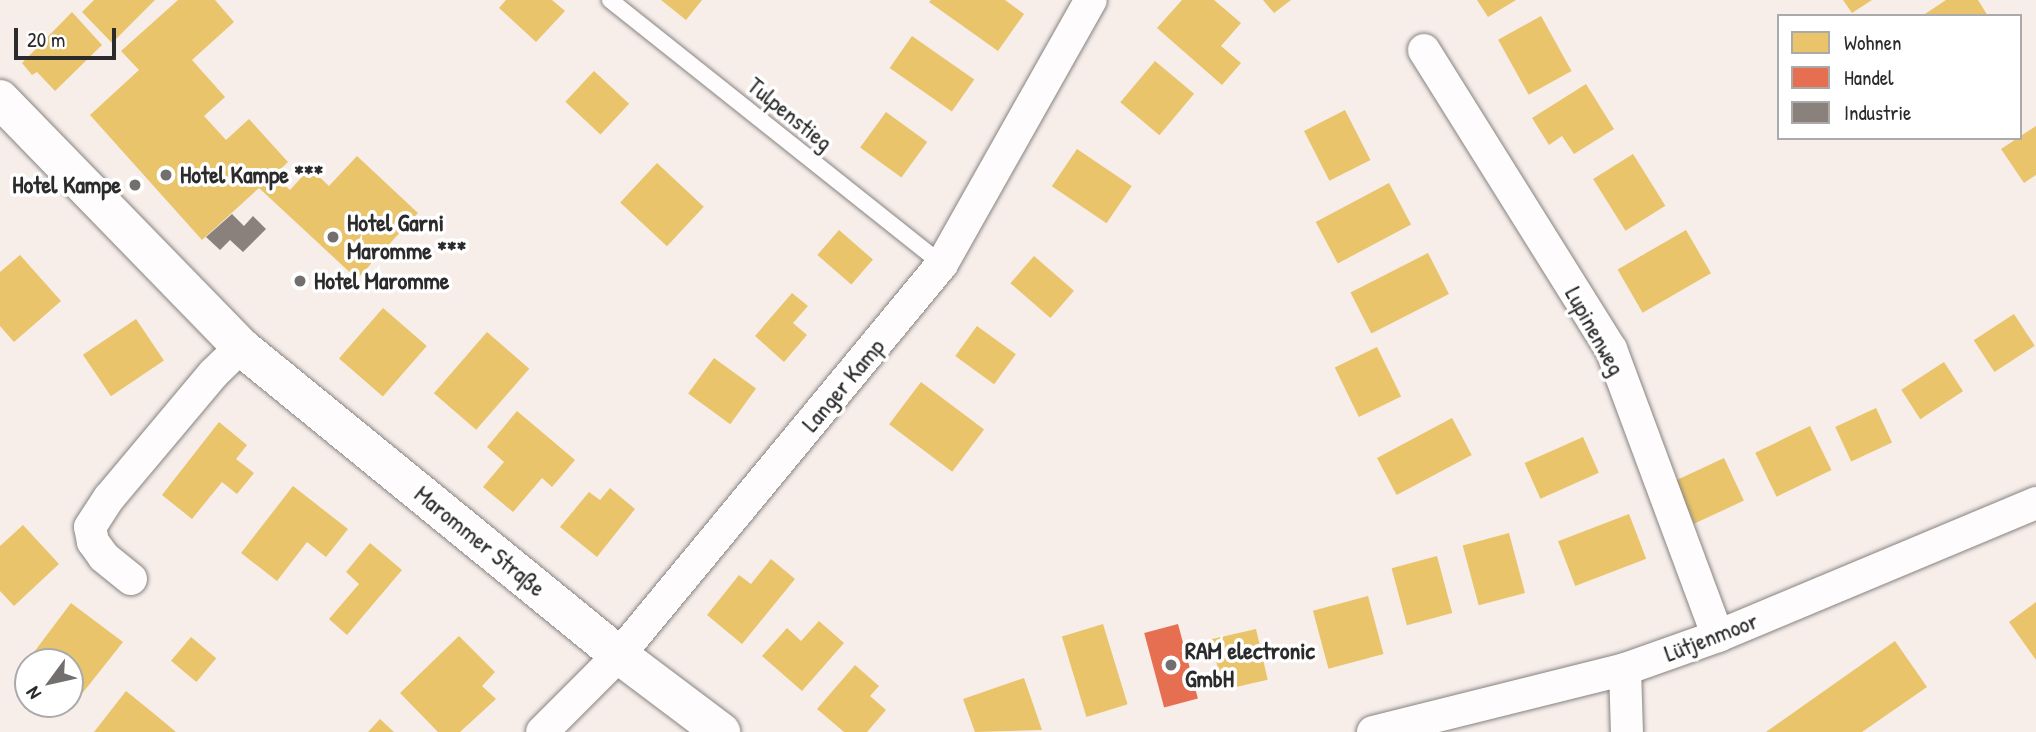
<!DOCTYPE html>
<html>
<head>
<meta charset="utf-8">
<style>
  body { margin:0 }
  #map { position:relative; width:2036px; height:732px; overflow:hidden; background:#f7eeea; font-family:"Patrick Hand",sans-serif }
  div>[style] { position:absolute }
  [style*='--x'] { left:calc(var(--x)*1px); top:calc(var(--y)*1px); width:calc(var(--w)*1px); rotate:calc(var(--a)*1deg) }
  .homes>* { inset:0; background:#e9c46a; transform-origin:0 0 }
  .shops>* { inset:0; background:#e76f51; transform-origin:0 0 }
  .industry>* { inset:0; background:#8a817c }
  .roads { filter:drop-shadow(0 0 2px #878381) drop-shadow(0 0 2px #878381) }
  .lane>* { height:16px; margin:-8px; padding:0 8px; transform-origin:8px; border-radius:8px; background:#fefcfc }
  .street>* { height:32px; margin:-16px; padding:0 16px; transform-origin:16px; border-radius:16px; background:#fefcfc }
  .secondary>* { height:38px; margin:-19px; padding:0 19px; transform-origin:19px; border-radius:19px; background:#fefcfc }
  .dots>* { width:19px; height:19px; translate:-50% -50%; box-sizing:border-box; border:4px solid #fff; border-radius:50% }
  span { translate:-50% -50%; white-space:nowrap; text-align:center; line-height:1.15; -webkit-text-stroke:7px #fff; paint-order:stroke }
  .street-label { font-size:24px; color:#2b2b2b }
  .poi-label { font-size:24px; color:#2b2b2b; font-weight:700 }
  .left { translate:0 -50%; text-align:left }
  .right { translate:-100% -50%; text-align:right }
  .legend { position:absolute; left:1777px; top:14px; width:245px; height:126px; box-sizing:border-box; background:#fff; border:2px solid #aaa; margin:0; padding:9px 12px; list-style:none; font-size:21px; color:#2b2b2b }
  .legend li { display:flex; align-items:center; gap:14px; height:35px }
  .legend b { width:35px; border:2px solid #aaa }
  .north { position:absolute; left:14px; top:648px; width:70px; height:70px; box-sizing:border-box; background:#fff; border:2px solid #aaa; border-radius:50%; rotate:237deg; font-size:19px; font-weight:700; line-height:28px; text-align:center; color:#2b2b2b }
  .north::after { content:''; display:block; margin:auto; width:24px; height:32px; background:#726f6e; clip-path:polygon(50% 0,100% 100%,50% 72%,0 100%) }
  .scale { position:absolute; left:14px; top:28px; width:102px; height:32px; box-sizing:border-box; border:4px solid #2b2b2b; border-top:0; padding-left:9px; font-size:21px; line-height:24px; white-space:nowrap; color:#2b2b2b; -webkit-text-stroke:5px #fff; paint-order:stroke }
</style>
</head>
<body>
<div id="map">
  <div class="homes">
    <i style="clip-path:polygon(94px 0,155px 0,112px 43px,82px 12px)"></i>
    <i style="clip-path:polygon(178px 0,215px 0,234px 22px,192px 60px,225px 97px,204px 116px,226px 140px,249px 119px,288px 162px,274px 175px,290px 190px,310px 168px,329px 186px,357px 156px,418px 213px,357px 279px,259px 188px,202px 240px,90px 115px,139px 70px,121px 51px)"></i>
    <i style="clip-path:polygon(506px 0,552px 0,565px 11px,536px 42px,499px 8px)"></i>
    <i style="clip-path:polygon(661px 0,702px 0,686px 20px)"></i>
    <i style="clip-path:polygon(931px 0,1005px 0,1024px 14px,998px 51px,929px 2px)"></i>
    <i style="clip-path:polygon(1182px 0,1214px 0,1241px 23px,1221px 46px,1241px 63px,1222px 85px,1157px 28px)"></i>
    <i style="clip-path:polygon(1263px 0,1291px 0,1274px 13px)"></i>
    <i style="clip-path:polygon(1477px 0,1516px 0,1488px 17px)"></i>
    <i style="clip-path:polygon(1843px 0,1872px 0,1852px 13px)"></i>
    <i style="clip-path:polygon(1946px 0,1978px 0,1988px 16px,1922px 16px)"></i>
    <i style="clip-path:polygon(72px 12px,102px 45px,55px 91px,37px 72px,32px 75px,22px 63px)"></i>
    <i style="left:1541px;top:16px;width:63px;height:49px;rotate:61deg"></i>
    <i style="left:912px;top:36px;width:76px;height:39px;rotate:35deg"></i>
    <i style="left:1155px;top:61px;width:51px;height:54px;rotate:40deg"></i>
    <i style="left:594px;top:71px;width:48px;height:42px;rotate:43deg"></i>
    <i style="clip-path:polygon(1586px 84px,1614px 129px,1574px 154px,1562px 136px,1549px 145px,1532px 118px)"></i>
    <i style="left:1345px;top:110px;width:56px;height:46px;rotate:63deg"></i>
    <i style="left:886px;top:112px;width:51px;height:44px;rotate:36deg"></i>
    <i style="clip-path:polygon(2036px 126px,2036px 175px,2024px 183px,2001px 149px)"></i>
    <i style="left:1077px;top:149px;width:66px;height:45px;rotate:34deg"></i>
    <i style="left:1633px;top:154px;width:61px;height:47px;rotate:58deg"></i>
    <i style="left:657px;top:163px;width:64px;height:54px;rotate:43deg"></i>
    <i style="left:1389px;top:183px;width:47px;height:83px;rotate:62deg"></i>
    <i style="left:839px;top:230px;width:45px;height:33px;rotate:41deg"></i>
    <i style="left:1686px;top:230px;width:50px;height:79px;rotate:60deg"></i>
    <i style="left:1428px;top:253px;width:46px;height:87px;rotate:63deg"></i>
    <i style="clip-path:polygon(20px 255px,61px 301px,14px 342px,0 326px,0 272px)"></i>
    <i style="left:1034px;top:256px;width:53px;height:36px;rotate:41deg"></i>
    <i style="clip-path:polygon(792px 293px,808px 306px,793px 323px,807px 335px,784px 362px,755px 336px)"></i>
    <i style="left:383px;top:308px;width:58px;height:67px;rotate:41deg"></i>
    <i style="left:2014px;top:314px;width:38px;height:48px;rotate:57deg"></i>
    <i style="left:136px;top:319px;width:50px;height:64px;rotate:56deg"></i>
    <i style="left:977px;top:326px;width:48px;height:37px;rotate:36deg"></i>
    <i style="left:487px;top:332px;width:56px;height:81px;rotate:41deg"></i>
    <i style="left:1377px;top:347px;width:55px;height:47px;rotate:64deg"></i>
    <i style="left:714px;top:358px;width:52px;height:44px;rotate:36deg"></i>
    <i style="left:1944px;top:362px;width:35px;height:51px;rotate:57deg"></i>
    <i style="left:921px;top:382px;width:79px;height:53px;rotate:37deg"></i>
    <i style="left:1876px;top:408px;width:38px;height:45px;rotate:65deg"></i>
    <i style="clip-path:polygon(517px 411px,575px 460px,552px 487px,542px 478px,513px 512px,483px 487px,504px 462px,487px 447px)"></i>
    <i style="left:1452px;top:418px;width:42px;height:85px;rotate:62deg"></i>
    <i style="clip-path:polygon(219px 422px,247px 445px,236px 459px,254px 473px,237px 494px,222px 482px,192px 519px,162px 495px)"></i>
    <i style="left:1810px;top:426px;width:49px;height:61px;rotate:64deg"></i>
    <i style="left:1583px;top:437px;width:39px;height:64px;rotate:66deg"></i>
    <i style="left:1724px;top:458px;width:47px;height:55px;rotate:65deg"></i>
    <i style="clip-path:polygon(293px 486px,348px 529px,326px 557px,307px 542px,277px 581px,241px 553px)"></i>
    <i style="clip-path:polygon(610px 488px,635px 509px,597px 557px,560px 527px,589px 492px,600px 500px)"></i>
    <i style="left:1629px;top:514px;width:48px;height:76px;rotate:69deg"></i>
    <i style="clip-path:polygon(23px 525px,59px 564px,14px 606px,0 591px,0 546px)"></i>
    <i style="left:1509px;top:533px;width:62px;height:48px;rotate:75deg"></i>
    <i style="clip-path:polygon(370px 543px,402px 570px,347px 635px,329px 619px,359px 584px,346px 572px)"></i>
    <i style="left:1437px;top:556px;width:59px;height:47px;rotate:75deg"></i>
    <i style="clip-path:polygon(771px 559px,795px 579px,742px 644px,707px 615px,739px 575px,751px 584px)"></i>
    <i style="left:1368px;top:596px;width:60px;height:57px;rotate:75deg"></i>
    <i style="clip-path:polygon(2036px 602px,2036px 660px,2009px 622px)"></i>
    <i style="clip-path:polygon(71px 603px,123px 642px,77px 700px,70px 694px,70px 662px,28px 660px)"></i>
    <i style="clip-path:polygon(819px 621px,844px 643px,802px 691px,762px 656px,787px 628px,801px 641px)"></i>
    <i style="left:1103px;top:624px;width:84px;height:43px;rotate:73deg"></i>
    <i style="left:1256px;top:629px;width:52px;height:46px;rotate:77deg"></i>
    <i style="clip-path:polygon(459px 636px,495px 672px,482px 686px,496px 699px,460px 732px,438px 732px,400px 693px)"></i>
    <i style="left:191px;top:637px;width:33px;height:31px;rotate:40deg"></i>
    <i style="clip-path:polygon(1895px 641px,1927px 687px,1862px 732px,1766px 732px)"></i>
    <i style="clip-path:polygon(855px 665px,879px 686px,870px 696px,886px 710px,867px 732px,844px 732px,817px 709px)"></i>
    <i style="clip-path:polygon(1024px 678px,1042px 730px,975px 732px,963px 699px)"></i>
    <i style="clip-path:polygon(126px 691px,152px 712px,176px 732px,94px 732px)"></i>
    <i style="clip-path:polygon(380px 719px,394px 732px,368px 732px)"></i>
  </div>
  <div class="shops">
    <i style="left:1178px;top:624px;width:77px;height:35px;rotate:75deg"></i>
  </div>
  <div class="industry">
    <i style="clip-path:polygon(232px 214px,244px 226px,253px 216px,266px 229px,243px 252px,230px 240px,220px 250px,206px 237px)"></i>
  </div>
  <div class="roads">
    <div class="lane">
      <i style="--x:610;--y:0;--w:424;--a:38.5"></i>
    </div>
    <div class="street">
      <i style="--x:1424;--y:50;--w:353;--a:58"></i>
      <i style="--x:1611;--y:349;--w:306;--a:69.6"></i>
      <i style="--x:131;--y:579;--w:35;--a:-141"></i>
      <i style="--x:104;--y:557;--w:19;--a:-126"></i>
      <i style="--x:93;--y:542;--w:15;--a:-101"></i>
      <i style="--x:90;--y:527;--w:35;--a:-57"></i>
      <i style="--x:109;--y:498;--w:163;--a:-50"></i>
      <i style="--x:214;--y:373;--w:37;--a:-44"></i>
      <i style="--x:1625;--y:669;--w:63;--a:88.2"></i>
      <i style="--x:542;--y:732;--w:109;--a:-45"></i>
      <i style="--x:619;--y:655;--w:507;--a:-50.44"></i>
      <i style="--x:942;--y:264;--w:303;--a:-60.6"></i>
      <i style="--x:1373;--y:732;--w:260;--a:-14"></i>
      <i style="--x:1625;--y:669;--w:99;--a:-19.5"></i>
      <i style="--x:1718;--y:636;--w:345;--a:-22.7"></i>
    </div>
    <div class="secondary">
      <i style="--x:0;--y:99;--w:346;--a:45.8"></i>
      <i style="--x:241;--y:347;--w:488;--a:39.2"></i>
      <i style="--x:619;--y:655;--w:128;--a:37"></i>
    </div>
  </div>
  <div class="dots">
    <i style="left:166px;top:175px;background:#726f6e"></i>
    <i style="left:135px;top:185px;background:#726f6e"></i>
    <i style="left:333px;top:237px;background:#726f6e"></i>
    <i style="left:300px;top:281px;background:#726f6e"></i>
    <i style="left:1171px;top:665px;background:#726f6e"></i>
  </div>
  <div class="street-label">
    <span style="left:790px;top:114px;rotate:39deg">Tulpenstieg</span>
    <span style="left:1595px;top:331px;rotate:61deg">Lupinenweg</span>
    <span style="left:843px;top:385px;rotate:-50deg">Langer Kamp</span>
    <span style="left:480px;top:541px;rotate:39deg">Marommer Straße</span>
    <span style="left:1711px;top:637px;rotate:-21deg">Lütjenmoor</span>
  </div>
  <div class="poi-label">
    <span class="left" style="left:180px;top:175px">Hotel Kampe ***</span>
    <span class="right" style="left:121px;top:185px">Hotel Kampe</span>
    <span class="left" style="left:347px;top:237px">Hotel Garni<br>Maromme ***</span>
    <span class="left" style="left:314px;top:281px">Hotel Maromme</span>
    <span class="left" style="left:1185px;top:665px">RAM electronic<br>GmbH</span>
  </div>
  <ul class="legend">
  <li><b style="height:19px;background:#e9c46a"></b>Wohnen</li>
  <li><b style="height:19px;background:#e76f51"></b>Handel</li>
  <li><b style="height:19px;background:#8a817c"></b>Industrie</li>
  </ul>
  <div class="north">N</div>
  <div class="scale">20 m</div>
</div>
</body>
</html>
